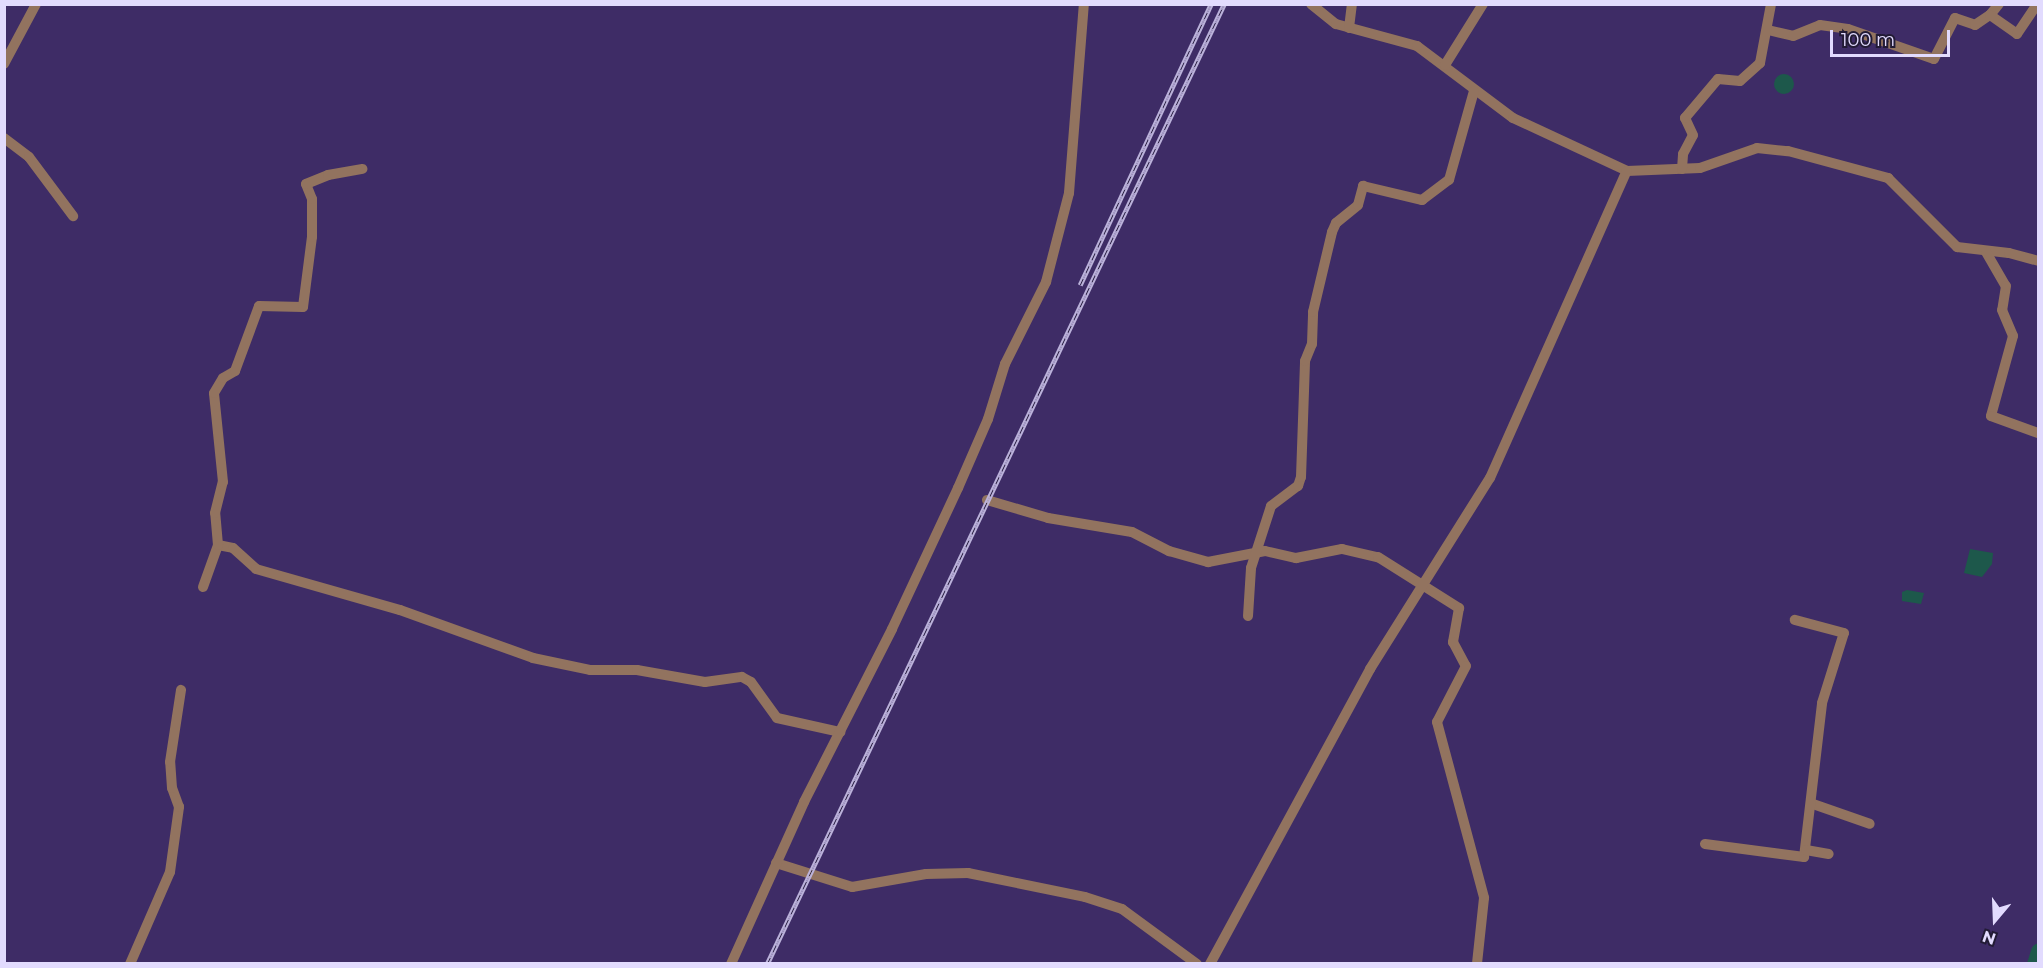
<!DOCTYPE html>
<html>
<head>
<meta charset="utf-8">
<style>
  body { margin:0 }
  #map { position:relative; width:2043px; height:968px; overflow:hidden; background:#3e2c66; font-family:Montserrat,sans-serif }
  div>[style] { position:absolute }
  [style*='--x'] { left:calc(var(--x)*1px); top:calc(var(--y)*1px); width:calc(var(--w)*1px); rotate:calc(var(--a)*1deg) }
  .water>* { inset:0; background:#1d584b }
  .round { border-radius:50% }
  .river>* { height:15px; margin:-7.5px; padding:0 7.5px; transform-origin:7.5px; border-radius:7.5px; background:#1d584b }
  .minor>* { height:10px; margin:-5px; padding:0 5px; transform-origin:5px; border-radius:5px; background:#92735f }
  .rail>* { height:4.5px; margin-top:-2.25px; transform-origin:0; background:repeating-linear-gradient(90deg,#221b35 0 7px,#bbb2da 0 14px); box-sizing:border-box; border-block:2px solid #bbb2da }
  span { translate:-50% -50%; white-space:nowrap; text-align:center; line-height:1.15; -webkit-text-stroke:5px #221b35; paint-order:stroke }
  .frame { position:absolute; inset:0; border:6px solid #e2dbfe; pointer-events:none }
  .north { position:absolute; left:1965px; top:890px; width:60px; height:60px; -webkit-text-stroke:4px #221b35; paint-order:stroke; rotate:199deg; font-size:16px; font-weight:700; line-height:24px; text-align:center; color:#e2dbfe }
  .north::after { content:''; display:block; margin:auto; width:21px; height:27px; background:#e2dbfe; clip-path:polygon(50% 0,100% 100%,50% 72%,0 100%) }
  .scale { position:absolute; left:1830px; top:30px; width:120px; height:27px; box-sizing:border-box; border:3px solid #e2dbfe; border-top:0; padding-left:8px; font-size:18px; line-height:21px; white-space:nowrap; color:#e2dbfe; -webkit-text-stroke:4px #221b35; paint-order:stroke }
</style>
</head>
<body>
<div id="map">
  <div class="water">
    <i class="round" style="left:1774px;top:74px;width:20px;height:20px"></i>
    <i style="clip-path:polygon(1970px 549px,1993px 553px,1992px 564px,1982px 577px,1964px 573px)"></i>
    <i style="clip-path:polygon(1907px 590px,1924px 593px,1921px 604px,1902px 601px,1902px 592px)"></i>
  </div>
  <div class="river">
    <i style="--x:2034;--y:964;--w:14;--a:-73"></i>
  </div>
  <div class="minor">
    <i style="--x:1311;--y:4;--w:32;--a:39"></i>
    <i style="--x:1336;--y:24;--w:84;--a:15.2"></i>
    <i style="--x:1417;--y:46;--w:120;--a:36.9"></i>
    <i style="--x:1513;--y:118;--w:126;--a:24.9"></i>
    <i style="--x:1627;--y:171;--w:73;--a:-2.4"></i>
    <i style="--x:1700;--y:168;--w:60;--a:-19.3"></i>
    <i style="--x:1757;--y:148;--w:31;--a:6"></i>
    <i style="--x:1788;--y:151;--w:104;--a:15.1"></i>
    <i style="--x:1888;--y:178;--w:98;--a:45"></i>
    <i style="--x:1957;--y:247;--w:52;--a:6.6"></i>
    <i style="--x:2009;--y:253;--w:30;--a:15"></i>
    <i style="--x:1990;--y:15;--w:14;--a:-51"></i>
    <i style="--x:1349;--y:28;--w:24;--a:-83"></i>
    <i style="--x:1768;--y:30;--w:26;--a:13"></i>
    <i style="--x:1793;--y:36;--w:29;--a:-22"></i>
    <i style="--x:1820;--y:25;--w:28;--a:8"></i>
    <i style="--x:1848;--y:29;--w:91;--a:19.2"></i>
    <i style="--x:1934;--y:59;--w:46;--a:-62.9"></i>
    <i style="--x:1955;--y:18;--w:21;--a:19"></i>
    <i style="--x:1975;--y:25;--w:18;--a:-34"></i>
    <i style="--x:1990;--y:15;--w:33;--a:35"></i>
    <i style="--x:2017;--y:34;--w:36;--a:-56"></i>
    <i style="--x:4;--y:64;--w:68;--a:-61.9"></i>
    <i style="--x:1445;--y:65;--w:72;--a:-58.1"></i>
    <i style="--x:4;--y:138;--w:31;--a:37"></i>
    <i style="--x:29;--y:157;--w:74;--a:53.3"></i>
    <i style="--x:1682;--y:169;--w:15;--a:-86"></i>
    <i style="--x:1683;--y:154;--w:21;--a:-62"></i>
    <i style="--x:1693;--y:135;--w:19;--a:-115"></i>
    <i style="--x:1685;--y:118;--w:51;--a:-49.8"></i>
    <i style="--x:1718;--y:79;--w:22;--a:5"></i>
    <i style="--x:1740;--y:81;--w:27;--a:-42"></i>
    <i style="--x:1760;--y:63;--w:60;--a:-79.4"></i>
    <i style="--x:1986;--y:252;--w:39;--a:60"></i>
    <i style="--x:2006;--y:286;--w:24;--a:99"></i>
    <i style="--x:2002;--y:310;--w:28;--a:67"></i>
    <i style="--x:2013;--y:336;--w:83;--a:105.4"></i>
    <i style="--x:1991;--y:416;--w:50;--a:19.9"></i>
    <i style="--x:987;--y:500;--w:64;--a:16.4"></i>
    <i style="--x:1048;--y:518;--w:85;--a:9.5"></i>
    <i style="--x:1132;--y:532;--w:42;--a:27.2"></i>
    <i style="--x:1169;--y:551;--w:41;--a:15.8"></i>
    <i style="--x:1208;--y:562;--w:58;--a:-10.9"></i>
    <i style="--x:1265;--y:551;--w:32;--a:13"></i>
    <i style="--x:1296;--y:558;--w:47;--a:-11.1"></i>
    <i style="--x:1342;--y:549;--w:37;--a:13"></i>
    <i style="--x:1378;--y:557;--w:96;--a:32.2"></i>
    <i style="--x:1459;--y:608;--w:35;--a:100"></i>
    <i style="--x:1453;--y:642;--w:27;--a:62"></i>
    <i style="--x:1466;--y:666;--w:63;--a:117.4"></i>
    <i style="--x:1437;--y:722;--w:182;--a:75"></i>
    <i style="--x:1484;--y:898;--w:66;--a:96.1"></i>
    <i style="--x:218;--y:545;--w:15;--a:11"></i>
    <i style="--x:233;--y:548;--w:31;--a:42"></i>
    <i style="--x:256;--y:569;--w:150;--a:15.9"></i>
    <i style="--x:400;--y:610;--w:141;--a:19.8"></i>
    <i style="--x:533;--y:658;--w:58;--a:11.9"></i>
    <i style="--x:590;--y:670;--w:47;--a:0"></i>
    <i style="--x:637;--y:670;--w:69;--a:10"></i>
    <i style="--x:705;--y:682;--w:37;--a:-8"></i>
    <i style="--x:742;--y:677;--w:10;--a:29"></i>
    <i style="--x:751;--y:682;--w:44;--a:54.2"></i>
    <i style="--x:777;--y:718;--w:65;--a:12.5"></i>
    <i style="--x:203;--y:587;--w:45;--a:-70.3"></i>
    <i style="--x:218;--y:545;--w:32;--a:-95"></i>
    <i style="--x:215;--y:513;--w:32;--a:-76"></i>
    <i style="--x:223;--y:482;--w:89;--a:-95.8"></i>
    <i style="--x:214;--y:393;--w:17;--a:-59"></i>
    <i style="--x:223;--y:378;--w:14;--a:-30"></i>
    <i style="--x:235;--y:371;--w:69;--a:-69.7"></i>
    <i style="--x:259;--y:306;--w:44;--a:1.3"></i>
    <i style="--x:303;--y:307;--w:71;--a:-82.7"></i>
    <i style="--x:312;--y:237;--w:38;--a:-90"></i>
    <i style="--x:312;--y:199;--w:16;--a:-112"></i>
    <i style="--x:306;--y:184;--w:24;--a:-22"></i>
    <i style="--x:328;--y:175;--w:35;--a:-10"></i>
    <i style="--x:1248;--y:616;--w:48;--a:-86.4"></i>
    <i style="--x:1251;--y:568;--w:65;--a:-72.1"></i>
    <i style="--x:1271;--y:506;--w:34;--a:-37"></i>
    <i style="--x:1298;--y:486;--w:9;--a:-72"></i>
    <i style="--x:1301;--y:477;--w:116;--a:-88"></i>
    <i style="--x:1305;--y:361;--w:18;--a:-68"></i>
    <i style="--x:1312;--y:344;--w:32;--a:-88"></i>
    <i style="--x:1313;--y:312;--w:82;--a:-76.6"></i>
    <i style="--x:1332;--y:232;--w:10;--a:-66"></i>
    <i style="--x:1336;--y:223;--w:28;--a:-39"></i>
    <i style="--x:1358;--y:205;--w:20;--a:-75"></i>
    <i style="--x:1363;--y:186;--w:61;--a:13.3"></i>
    <i style="--x:1422;--y:200;--w:34;--a:-37"></i>
    <i style="--x:1449;--y:180;--w:92;--a:-74.3"></i>
    <i style="--x:1813;--y:804;--w:60;--a:19.3"></i>
    <i style="--x:1705;--y:844;--w:100;--a:7.5"></i>
    <i style="--x:1804;--y:857;--w:155;--a:-83.3"></i>
    <i style="--x:1822;--y:703;--w:73;--a:-72.6"></i>
    <i style="--x:1844;--y:633;--w:51;--a:-165.1"></i>
    <i style="--x:1806;--y:850;--w:23;--a:10"></i>
    <i style="--x:776;--y:863;--w:80;--a:17.5"></i>
    <i style="--x:852;--y:887;--w:75;--a:-10"></i>
    <i style="--x:926;--y:874;--w:42;--a:-1.4"></i>
    <i style="--x:968;--y:873;--w:119;--a:11.6"></i>
    <i style="--x:1085;--y:897;--w:39;--a:18"></i>
    <i style="--x:1122;--y:909;--w:93;--a:36.3"></i>
    <i style="--x:130;--y:964;--w:100;--a:-66.5"></i>
    <i style="--x:170;--y:872;--w:66;--a:-82.1"></i>
    <i style="--x:179;--y:807;--w:20;--a:-110"></i>
    <i style="--x:172;--y:788;--w:26;--a:-94"></i>
    <i style="--x:170;--y:762;--w:73;--a:-81.3"></i>
    <i style="--x:731;--y:964;--w:178;--a:-65.7"></i>
    <i style="--x:804;--y:802;--w:194;--a:-63"></i>
    <i style="--x:892;--y:629;--w:156;--a:-64.9"></i>
    <i style="--x:958;--y:488;--w:75;--a:-66.5"></i>
    <i style="--x:988;--y:419;--w:58;--a:-72.8"></i>
    <i style="--x:1005;--y:364;--w:92;--a:-63.4"></i>
    <i style="--x:1046;--y:282;--w:92;--a:-75.5"></i>
    <i style="--x:1069;--y:193;--w:190;--a:-85.5"></i>
    <i style="--x:1210;--y:964;--w:336;--a:-61.5"></i>
    <i style="--x:1370;--y:669;--w:226;--a:-57.9"></i>
    <i style="--x:1490;--y:478;--w:336;--a:-66"></i>
  </div>
  <div class="rail">
    <i style="--x:1080;--y:285;--w:310;--a:-65"></i>
    <i style="--x:767;--y:964;--w:1063;--a:-64.54"></i>
  </div>
  <div class="frame"></div>
  <div class="north">N</div>
  <div class="scale">100 m</div>
</div>
</body>
</html>
